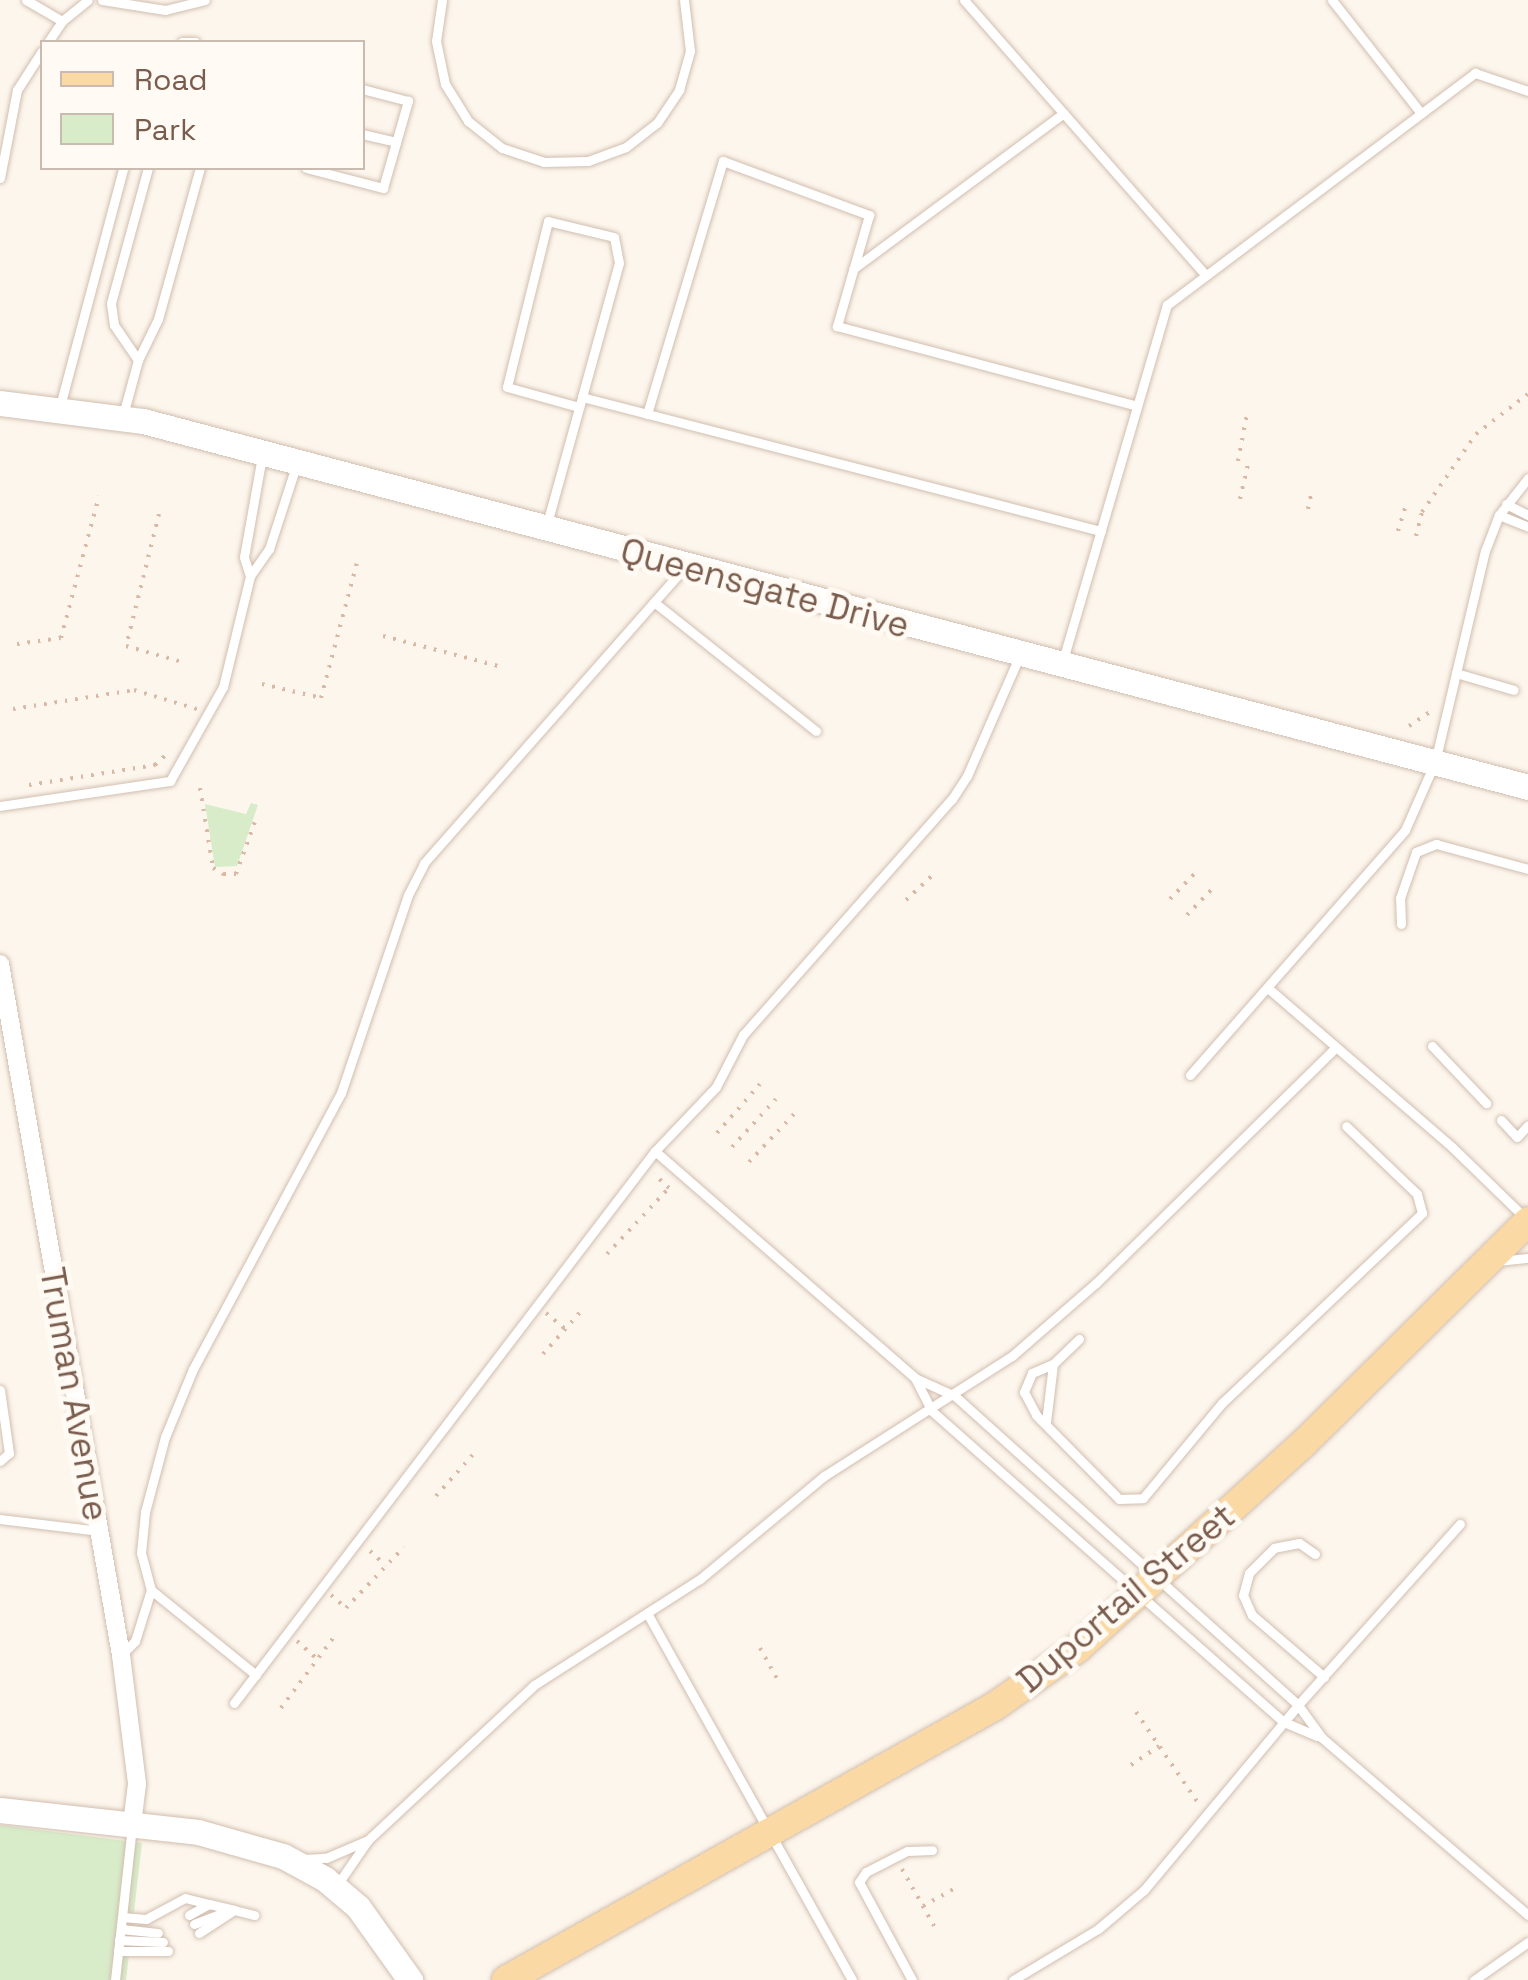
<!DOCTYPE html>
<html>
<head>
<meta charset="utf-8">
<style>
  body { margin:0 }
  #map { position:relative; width:1528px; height:1980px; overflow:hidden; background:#fdf6ec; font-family:"Space Grotesk",sans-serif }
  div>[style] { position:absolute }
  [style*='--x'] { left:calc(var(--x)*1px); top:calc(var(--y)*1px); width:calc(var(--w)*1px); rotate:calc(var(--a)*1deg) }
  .green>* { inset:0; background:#d8ecc9 }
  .path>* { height:4px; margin-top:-2px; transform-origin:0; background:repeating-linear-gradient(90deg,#d9b8a5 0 2.5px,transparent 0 10.5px) }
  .roads { filter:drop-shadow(0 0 2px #d1beb0) drop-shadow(0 0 2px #d1beb0) }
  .lane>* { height:9px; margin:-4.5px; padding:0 4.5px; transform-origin:4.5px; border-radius:4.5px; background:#fff }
  .street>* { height:18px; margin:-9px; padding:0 9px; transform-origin:9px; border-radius:9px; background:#fff }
  .secondary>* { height:25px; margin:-12.5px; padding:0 12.5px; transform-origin:12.5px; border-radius:12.5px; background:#fff }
  .primary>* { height:28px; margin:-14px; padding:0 14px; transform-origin:14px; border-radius:14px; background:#fbd9a5 }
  span { translate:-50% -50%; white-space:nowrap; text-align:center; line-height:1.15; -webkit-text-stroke:10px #fffaf3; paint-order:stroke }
  .street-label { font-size:35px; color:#7a5c4d }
  .legend { position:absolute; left:40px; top:40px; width:325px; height:130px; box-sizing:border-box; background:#fffaf3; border:2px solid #cabbb1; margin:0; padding:12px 18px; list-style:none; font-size:30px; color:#7a5c4d }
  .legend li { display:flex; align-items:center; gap:20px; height:50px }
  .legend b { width:50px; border:2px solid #cabbb1 }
</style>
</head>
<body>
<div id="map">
  <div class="green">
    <i style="clip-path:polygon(251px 803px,258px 805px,237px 866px,215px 867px,205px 804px,246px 814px)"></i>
    <i style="clip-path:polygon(0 1825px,142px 1843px,126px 1980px,0 1980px)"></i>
  </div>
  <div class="path">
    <i style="--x:1238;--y:461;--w:48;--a:-79.2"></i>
    <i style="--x:1240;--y:499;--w:35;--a:-77"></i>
    <i style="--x:1308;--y:509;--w:19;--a:-78"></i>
    <i style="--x:159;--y:514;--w:136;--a:104"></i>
    <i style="--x:126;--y:646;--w:58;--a:15.9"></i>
    <i style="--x:1398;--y:531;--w:24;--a:-73"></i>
    <i style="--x:1416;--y:536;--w:25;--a:-76"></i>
    <i style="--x:1422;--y:512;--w:95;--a:-55.3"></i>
    <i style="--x:1476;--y:434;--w:66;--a:-37.6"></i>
    <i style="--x:383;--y:636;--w:123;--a:14.6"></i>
    <i style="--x:17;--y:644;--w:44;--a:-7.8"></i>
    <i style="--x:61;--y:638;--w:147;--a:-75"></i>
    <i style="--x:262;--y:684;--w:61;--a:13.3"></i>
    <i style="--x:321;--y:698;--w:144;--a:-75.1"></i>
    <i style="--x:13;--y:709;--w:122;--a:-8.9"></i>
    <i style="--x:134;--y:690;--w:66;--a:16.8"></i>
    <i style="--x:1409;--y:726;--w:27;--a:-34"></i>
    <i style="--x:29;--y:785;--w:128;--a:-9"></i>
    <i style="--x:155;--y:765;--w:18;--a:-43"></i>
    <i style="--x:200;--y:788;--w:81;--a:80.8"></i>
    <i style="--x:213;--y:868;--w:12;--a:31"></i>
    <i style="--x:223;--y:874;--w:13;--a:0"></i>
    <i style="--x:236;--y:874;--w:62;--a:-70.1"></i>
    <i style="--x:1170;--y:899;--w:37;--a:-46"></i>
    <i style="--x:906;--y:900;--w:38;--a:-43"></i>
    <i style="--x:1187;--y:915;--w:37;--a:-46"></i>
    <i style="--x:717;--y:1133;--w:65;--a:-48.7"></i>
    <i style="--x:732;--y:1147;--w:65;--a:-47.5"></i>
    <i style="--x:749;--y:1162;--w:66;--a:-46.8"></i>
    <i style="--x:607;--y:1254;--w:91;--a:-46.8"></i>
    <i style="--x:669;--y:1188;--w:21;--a:-137"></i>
    <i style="--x:546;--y:1313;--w:25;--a:40"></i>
    <i style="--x:543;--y:1354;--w:59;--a:-48.4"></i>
    <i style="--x:436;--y:1496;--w:62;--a:-48.3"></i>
    <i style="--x:370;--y:1551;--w:21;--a:43"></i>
    <i style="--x:331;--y:1595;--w:20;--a:41"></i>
    <i style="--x:346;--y:1608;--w:84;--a:-46.4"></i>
    <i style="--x:297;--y:1641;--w:24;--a:42"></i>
    <i style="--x:760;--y:1648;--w:35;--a:61"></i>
    <i style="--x:281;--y:1708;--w:89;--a:-53.3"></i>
    <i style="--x:1136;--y:1712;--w:110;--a:55.7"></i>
    <i style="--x:1131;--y:1765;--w:34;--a:-34"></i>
    <i style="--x:902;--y:1869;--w:73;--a:60.6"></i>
    <i style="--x:923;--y:1906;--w:35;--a:-29"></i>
  </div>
  <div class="roads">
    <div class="lane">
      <i style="--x:26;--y:0;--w:42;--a:30.3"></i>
      <i style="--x:62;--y:21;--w:33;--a:-39"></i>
      <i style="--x:102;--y:0;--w:64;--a:9"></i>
      <i style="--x:165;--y:10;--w:41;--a:-14"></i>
      <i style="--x:442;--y:0;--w:41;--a:98.3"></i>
      <i style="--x:436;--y:41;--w:44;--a:78.2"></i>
      <i style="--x:445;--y:84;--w:44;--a:58.1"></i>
      <i style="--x:468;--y:121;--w:43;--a:38.5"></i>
      <i style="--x:502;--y:148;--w:44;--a:18.4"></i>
      <i style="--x:544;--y:162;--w:44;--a:-1.3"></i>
      <i style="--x:588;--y:161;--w:40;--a:-20.2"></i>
      <i style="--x:626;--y:147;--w:39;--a:-38"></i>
      <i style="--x:657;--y:123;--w:40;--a:-56"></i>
      <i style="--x:679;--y:90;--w:41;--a:-74.2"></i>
      <i style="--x:690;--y:51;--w:51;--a:-96.7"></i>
      <i style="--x:964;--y:0;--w:366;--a:48.7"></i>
      <i style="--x:1332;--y:0;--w:144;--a:51.8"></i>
      <i style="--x:48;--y:42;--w:25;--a:-56"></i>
      <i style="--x:182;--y:42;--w:13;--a:0"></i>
      <i style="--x:362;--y:134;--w:35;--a:13"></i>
      <i style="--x:306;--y:168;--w:80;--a:14.6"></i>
      <i style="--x:383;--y:188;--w:91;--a:-74"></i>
      <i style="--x:408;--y:101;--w:48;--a:-165.4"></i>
      <i style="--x:0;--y:178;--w:90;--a:-79.1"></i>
      <i style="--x:17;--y:90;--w:46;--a:-57.3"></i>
      <i style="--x:853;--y:269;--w:262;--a:-36.5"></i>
      <i style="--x:138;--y:360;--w:46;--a:-64"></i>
      <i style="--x:158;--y:319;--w:157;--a:-74.5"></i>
      <i style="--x:582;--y:397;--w:536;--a:14.48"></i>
      <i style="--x:60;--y:406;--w:245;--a:-75.1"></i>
      <i style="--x:647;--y:414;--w:264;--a:-73.3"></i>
      <i style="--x:723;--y:161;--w:156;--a:20.3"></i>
      <i style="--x:869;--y:215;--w:116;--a:106.1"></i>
      <i style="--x:837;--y:326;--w:310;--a:14.9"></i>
      <i style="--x:123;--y:415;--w:57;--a:-74.7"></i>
      <i style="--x:138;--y:360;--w:42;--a:-124.4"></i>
      <i style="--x:114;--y:325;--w:22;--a:-98"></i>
      <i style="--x:111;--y:303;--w:140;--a:-74.7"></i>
      <i style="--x:1506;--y:504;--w:25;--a:27"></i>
      <i style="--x:1499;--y:515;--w:31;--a:22"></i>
      <i style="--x:546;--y:527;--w:135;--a:-74.5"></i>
      <i style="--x:582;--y:397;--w:139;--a:-74.6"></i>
      <i style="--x:619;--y:263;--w:26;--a:-101"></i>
      <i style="--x:614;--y:237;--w:68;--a:-166.4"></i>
      <i style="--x:548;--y:221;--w:171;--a:103.9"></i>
      <i style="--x:507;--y:387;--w:75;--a:15.5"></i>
      <i style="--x:250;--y:576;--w:20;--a:-108"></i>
      <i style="--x:244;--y:557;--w:103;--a:-79.9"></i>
      <i style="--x:654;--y:602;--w:207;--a:38.5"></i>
      <i style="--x:1063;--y:660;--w:370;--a:-73.7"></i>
      <i style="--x:1167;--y:305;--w:386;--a:-37"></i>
      <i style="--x:1475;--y:73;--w:56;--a:18.8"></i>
      <i style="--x:1456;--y:673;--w:60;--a:16.3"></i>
      <i style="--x:0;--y:806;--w:172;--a:-8.4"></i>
      <i style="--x:170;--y:781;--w:108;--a:-60.6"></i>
      <i style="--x:223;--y:687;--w:114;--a:-76.3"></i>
      <i style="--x:250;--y:576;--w:33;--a:-55"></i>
      <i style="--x:269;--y:549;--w:90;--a:-72"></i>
      <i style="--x:1401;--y:924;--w:26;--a:-92"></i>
      <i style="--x:1400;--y:898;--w:49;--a:-70.8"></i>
      <i style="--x:1416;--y:852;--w:22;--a:-22"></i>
      <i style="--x:1436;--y:844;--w:95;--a:15.2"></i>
      <i style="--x:1269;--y:989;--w:242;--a:40.8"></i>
      <i style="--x:1452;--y:1147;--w:103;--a:44.2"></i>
      <i style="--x:1432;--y:1046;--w:79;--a:46.5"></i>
      <i style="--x:1190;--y:1075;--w:326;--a:-48.7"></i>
      <i style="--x:1405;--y:830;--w:74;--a:-66.2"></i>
      <i style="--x:1435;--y:762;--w:217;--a:-76.7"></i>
      <i style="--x:1485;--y:551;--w:39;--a:-69"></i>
      <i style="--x:1499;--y:515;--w:47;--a:-51.9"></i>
      <i style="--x:1501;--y:1120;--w:23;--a:47"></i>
      <i style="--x:1517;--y:1137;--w:16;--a:-47"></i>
      <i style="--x:655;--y:1151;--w:345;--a:41.1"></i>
      <i style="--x:915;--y:1378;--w:44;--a:24.2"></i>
      <i style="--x:955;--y:1396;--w:462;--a:42"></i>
      <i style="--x:1298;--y:1705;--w:39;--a:54"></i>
      <i style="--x:1321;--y:1737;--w:273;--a:40.7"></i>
      <i style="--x:1498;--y:1261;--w:30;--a:-6"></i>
      <i style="--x:1079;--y:1339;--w:36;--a:136"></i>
      <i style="--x:1053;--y:1364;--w:23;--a:157"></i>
      <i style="--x:1032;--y:1373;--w:21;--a:113"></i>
      <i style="--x:1024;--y:1392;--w:26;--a:62"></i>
      <i style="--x:1036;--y:1415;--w:118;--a:45.3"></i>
      <i style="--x:1119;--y:1499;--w:24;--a:-2"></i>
      <i style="--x:1143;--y:1498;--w:124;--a:-50.3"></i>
      <i style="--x:1222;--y:1403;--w:276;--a:-43.5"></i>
      <i style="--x:1422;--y:1213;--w:20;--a:-105"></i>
      <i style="--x:1417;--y:1194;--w:98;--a:-136.2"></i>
      <i style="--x:915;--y:1378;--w:37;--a:63"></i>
      <i style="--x:932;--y:1411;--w:470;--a:41.5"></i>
      <i style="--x:1284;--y:1722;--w:36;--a:23"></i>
      <i style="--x:0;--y:1390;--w:64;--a:81.9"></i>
      <i style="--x:9;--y:1453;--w:12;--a:138"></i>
      <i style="--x:1046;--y:1422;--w:58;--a:-83.1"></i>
      <i style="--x:0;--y:1519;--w:100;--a:6.9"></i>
      <i style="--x:1315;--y:1554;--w:19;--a:-145"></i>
      <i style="--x:1299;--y:1543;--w:25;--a:169"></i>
      <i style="--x:1274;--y:1548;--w:35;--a:135"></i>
      <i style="--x:1249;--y:1573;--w:23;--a:105"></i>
      <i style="--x:1243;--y:1595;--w:22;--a:66"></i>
      <i style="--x:1252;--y:1615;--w:95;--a:40.7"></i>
      <i style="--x:647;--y:1613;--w:420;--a:60.8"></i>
      <i style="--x:123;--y:1653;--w:17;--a:-45"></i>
      <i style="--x:135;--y:1641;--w:53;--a:-72.6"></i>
      <i style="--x:256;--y:1675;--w:135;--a:-141"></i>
      <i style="--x:151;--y:1590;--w:38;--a:-105"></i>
      <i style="--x:141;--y:1553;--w:41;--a:-84.4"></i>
      <i style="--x:145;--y:1512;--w:78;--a:-75.1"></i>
      <i style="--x:165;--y:1437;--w:74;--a:-67.6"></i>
      <i style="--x:193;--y:1369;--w:313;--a:-61.8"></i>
      <i style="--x:341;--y:1093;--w:209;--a:-71.3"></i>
      <i style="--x:408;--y:895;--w:36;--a:-63"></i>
      <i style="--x:424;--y:863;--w:393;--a:-48.6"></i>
      <i style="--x:234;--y:1703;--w:694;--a:-52.67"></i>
      <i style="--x:655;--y:1151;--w:88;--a:-46.4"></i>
      <i style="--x:716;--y:1087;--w:59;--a:-62.6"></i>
      <i style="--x:743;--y:1035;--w:315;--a:-48.5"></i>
      <i style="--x:952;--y:799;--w:27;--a:-57"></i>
      <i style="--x:967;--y:776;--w:130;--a:-66.4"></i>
      <i style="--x:304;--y:1859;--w:22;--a:-3"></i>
      <i style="--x:326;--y:1858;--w:46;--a:-23.2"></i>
      <i style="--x:337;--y:1885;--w:55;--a:-55.4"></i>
      <i style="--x:368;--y:1840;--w:227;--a:-43"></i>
      <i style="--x:534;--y:1685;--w:197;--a:-32.6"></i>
      <i style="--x:700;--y:1579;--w:161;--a:-39.7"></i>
      <i style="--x:824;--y:1476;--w:223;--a:-32.6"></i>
      <i style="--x:1012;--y:1356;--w:111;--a:-41"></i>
      <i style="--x:1096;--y:1283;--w:335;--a:-44.5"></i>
      <i style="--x:189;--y:1915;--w:23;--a:-29"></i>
      <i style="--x:209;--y:1904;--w:26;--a:13"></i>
      <i style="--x:122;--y:1917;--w:24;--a:5"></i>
      <i style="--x:146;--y:1919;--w:44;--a:-28.3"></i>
      <i style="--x:185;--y:1898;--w:25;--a:14"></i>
      <i style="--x:194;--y:1924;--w:34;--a:-21"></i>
      <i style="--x:121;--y:1929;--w:37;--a:6"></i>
      <i style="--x:199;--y:1933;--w:42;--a:-33.3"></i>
      <i style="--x:234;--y:1910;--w:21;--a:14"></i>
      <i style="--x:119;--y:1940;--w:44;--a:2.6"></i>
      <i style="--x:118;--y:1951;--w:50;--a:0"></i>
      <i style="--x:115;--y:1980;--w:154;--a:-83.7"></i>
      <i style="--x:912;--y:1980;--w:111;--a:-118.4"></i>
      <i style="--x:859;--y:1882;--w:12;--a:-55"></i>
      <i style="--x:866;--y:1872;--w:46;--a:-27.1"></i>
      <i style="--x:907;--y:1851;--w:25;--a:-2"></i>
      <i style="--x:1013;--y:1980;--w:99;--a:-31"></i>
      <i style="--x:1098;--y:1929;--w:60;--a:-40.3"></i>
      <i style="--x:1144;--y:1890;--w:241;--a:-50.2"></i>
      <i style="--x:1298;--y:1705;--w:243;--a:-48.2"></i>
      <i style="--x:1474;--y:1980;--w:66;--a:-35.1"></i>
    </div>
    <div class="street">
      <i style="--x:0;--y:964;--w:702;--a:80.07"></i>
      <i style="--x:121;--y:1655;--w:130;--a:82.9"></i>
      <i style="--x:137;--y:1784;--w:41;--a:97"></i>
    </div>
    <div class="secondary">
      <i style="--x:0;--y:403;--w:144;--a:7.2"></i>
      <i style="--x:143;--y:421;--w:1433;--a:14.8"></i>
      <i style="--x:0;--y:1810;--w:199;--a:6.3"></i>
      <i style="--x:198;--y:1832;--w:88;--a:15.8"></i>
      <i style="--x:283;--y:1856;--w:48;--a:28.7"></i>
      <i style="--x:325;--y:1879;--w:43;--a:40.3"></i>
      <i style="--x:358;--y:1907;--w:90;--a:54.5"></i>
    </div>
    <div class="primary">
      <i style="--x:506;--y:1980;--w:561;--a:-29.26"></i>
      <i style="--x:995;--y:1706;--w:101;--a:-34.9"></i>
      <i style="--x:1078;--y:1648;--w:302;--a:-42.2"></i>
      <i style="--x:1302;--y:1445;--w:318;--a:-44.7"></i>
    </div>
  </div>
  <div class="street-label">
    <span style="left:765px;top:588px;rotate:15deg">Queensgate Drive</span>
    <span style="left:74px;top:1394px;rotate:80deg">Truman Avenue</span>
    <span style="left:1126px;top:1598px;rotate:-40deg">Duportail Street</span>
  </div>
  <ul class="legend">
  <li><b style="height:12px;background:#fbd9a5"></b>Road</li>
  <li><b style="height:28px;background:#d8ecc9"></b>Park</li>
  </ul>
</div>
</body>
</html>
